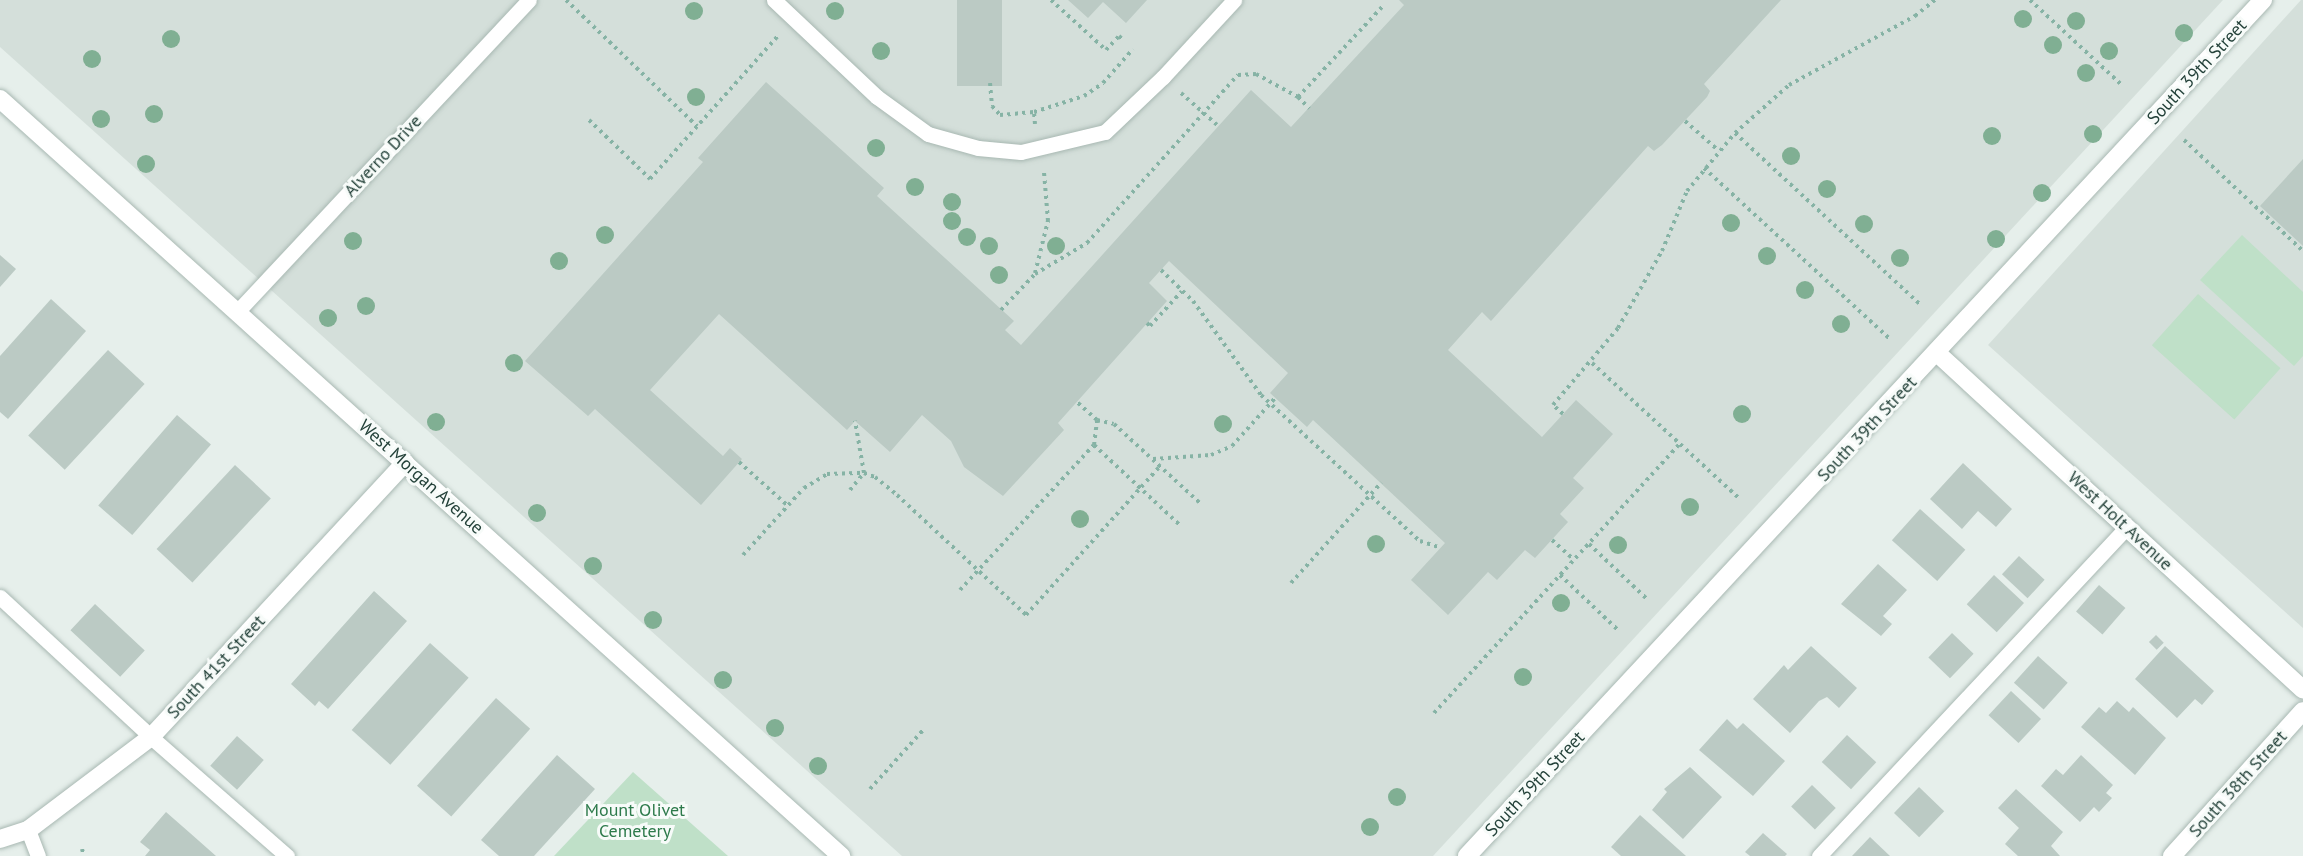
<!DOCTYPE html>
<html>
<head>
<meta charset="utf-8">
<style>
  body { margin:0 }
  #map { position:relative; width:2303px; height:856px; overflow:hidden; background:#e6efeb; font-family:"PT Sans",sans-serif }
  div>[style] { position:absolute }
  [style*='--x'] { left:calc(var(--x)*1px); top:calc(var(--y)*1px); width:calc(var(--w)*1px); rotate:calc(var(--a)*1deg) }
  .built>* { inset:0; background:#d4dfda }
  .green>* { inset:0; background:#bfe0c8; transform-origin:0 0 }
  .building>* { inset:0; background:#bbcac4; transform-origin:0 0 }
  .path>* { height:4px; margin-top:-2px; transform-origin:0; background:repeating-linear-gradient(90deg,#86b3a5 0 3px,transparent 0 7.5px) }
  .roads { filter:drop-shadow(0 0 2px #a8b8b2) drop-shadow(0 0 2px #a8b8b2) }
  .service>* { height:15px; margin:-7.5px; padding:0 7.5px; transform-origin:7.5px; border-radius:7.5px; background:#fff }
  .minor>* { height:18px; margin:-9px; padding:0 9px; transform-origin:9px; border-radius:9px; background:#fff }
  .tertiary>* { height:18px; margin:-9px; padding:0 9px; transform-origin:9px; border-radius:9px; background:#fff }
  .trees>* { width:18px; height:18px; margin:-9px; border-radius:50%; background:#80af93 }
  span { translate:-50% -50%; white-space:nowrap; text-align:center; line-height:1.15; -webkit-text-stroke:6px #f7fbf9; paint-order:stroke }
  .street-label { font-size:18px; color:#24423a }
  .park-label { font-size:18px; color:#2d7a4b }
</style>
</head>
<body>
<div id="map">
  <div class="built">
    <i style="clip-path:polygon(0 0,2223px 0,1433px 856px,902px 856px,0 47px)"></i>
    <i style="clip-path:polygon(2301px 0,2303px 0,2303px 628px,1988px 345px)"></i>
  </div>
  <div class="green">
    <i style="clip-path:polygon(2242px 235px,2303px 292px,2303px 356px,2294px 366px,2200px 280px)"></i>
    <i style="left:2198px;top:294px;width:111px;height:69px;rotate:42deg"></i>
    <i style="clip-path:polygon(633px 772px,728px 856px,554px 856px)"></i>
  </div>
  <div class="building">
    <i style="left:957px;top:0;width:45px;height:86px"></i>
    <i style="clip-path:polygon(1068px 0,1147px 0,1126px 23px,1103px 2px,1088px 18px)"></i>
    <i style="clip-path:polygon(1399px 0,1781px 0,1704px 84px,1710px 91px,1707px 97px,1662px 145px,1654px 151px,1648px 146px,1491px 321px,1482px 312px,1448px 350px,1542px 437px,1576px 400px,1613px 434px,1573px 478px,1584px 488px,1560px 514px,1568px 522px,1535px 558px,1525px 550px,1497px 580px,1488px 572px,1448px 615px,1411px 580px,1445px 543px,1313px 420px,1307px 427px,1270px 393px,1288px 373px,1169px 261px,1149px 283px,1167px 301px,1058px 423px,1064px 430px,1003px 496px,964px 467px,951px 441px,922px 415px,890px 452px,855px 421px,847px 430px,719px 314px,650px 390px,723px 456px,730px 448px,742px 459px,701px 505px,595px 409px,588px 416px,525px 361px,703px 162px,698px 158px,766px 82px,884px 188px,877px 196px,1014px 321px,1005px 330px,1021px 345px,1251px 90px,1291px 127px,1404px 5px)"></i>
    <i style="clip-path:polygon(2303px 159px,2303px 246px,2260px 206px)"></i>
    <i style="clip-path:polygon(0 255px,16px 269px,0 287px)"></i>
    <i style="clip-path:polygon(51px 299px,86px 331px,8px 419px,0 412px,0 356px)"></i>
    <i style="left:108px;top:350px;width:50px;height:117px;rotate:43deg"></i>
    <i style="left:177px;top:415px;width:45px;height:120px;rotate:41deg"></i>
    <i style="clip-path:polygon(1963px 463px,2012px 509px,1996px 527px,1978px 511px,1962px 529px,1930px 499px)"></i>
    <i style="left:235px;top:465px;width:49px;height:115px;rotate:43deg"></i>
    <i style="left:1920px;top:509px;width:61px;height:42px;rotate:42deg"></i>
    <i style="left:2019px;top:556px;width:35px;height:25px;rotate:43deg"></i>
    <i style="clip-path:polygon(1878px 564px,1907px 590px,1883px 616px,1892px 624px,1881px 636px,1841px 604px)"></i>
    <i style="left:1994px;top:575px;width:41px;height:40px;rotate:43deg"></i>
    <i style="left:2099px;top:585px;width:35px;height:35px;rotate:41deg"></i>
    <i style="clip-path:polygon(374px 591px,407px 621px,328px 709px,319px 701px,315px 706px,291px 684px)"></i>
    <i style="left:95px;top:604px;width:68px;height:36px;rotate:43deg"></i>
    <i style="left:1952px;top:633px;width:30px;height:34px;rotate:44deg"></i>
    <i style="left:2156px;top:635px;width:11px;height:10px;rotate:45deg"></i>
    <i style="left:430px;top:643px;width:52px;height:117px;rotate:42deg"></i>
    <i style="clip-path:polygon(1811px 646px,1857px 688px,1839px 708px,1827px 697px,1819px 701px,1790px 733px,1753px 699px,1784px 665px,1788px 670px)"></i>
    <i style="clip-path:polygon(2165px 646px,2214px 691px,2202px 705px,2195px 699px,2177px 718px,2135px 679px)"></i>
    <i style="left:2038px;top:656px;width:40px;height:36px;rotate:42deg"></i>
    <i style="left:2011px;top:691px;width:41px;height:33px;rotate:43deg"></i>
    <i style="left:496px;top:698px;width:46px;height:118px;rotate:42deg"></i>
    <i style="clip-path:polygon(2117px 701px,2129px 712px,2133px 707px,2166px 738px,2135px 775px,2081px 727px,2099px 707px,2106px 713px)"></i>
    <i style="clip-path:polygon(1727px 719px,1737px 729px,1743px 723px,1785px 761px,1753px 796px,1699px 750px)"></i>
    <i style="left:1847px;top:735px;width:40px;height:37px;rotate:43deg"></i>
    <i style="left:237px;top:736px;width:36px;height:40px;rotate:42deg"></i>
    <i style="clip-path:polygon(557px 755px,595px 789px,534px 856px,499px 856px,481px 840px)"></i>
    <i style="clip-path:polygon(2081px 755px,2113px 785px,2106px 793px,2112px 798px,2099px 812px,2094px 807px,2080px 822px,2041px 786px,2056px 769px,2063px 775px)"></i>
    <i style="clip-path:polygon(1690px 767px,1722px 797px,1683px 839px,1652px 810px,1667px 792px,1664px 789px)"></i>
    <i style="left:1812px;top:785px;width:33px;height:30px;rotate:44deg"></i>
    <i style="left:1919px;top:787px;width:35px;height:36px;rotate:44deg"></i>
    <i style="clip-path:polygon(2016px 789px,2063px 832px,2051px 846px,2060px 856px,2018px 856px,2005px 844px,2019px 828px,1998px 808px)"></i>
    <i style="clip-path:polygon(166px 812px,190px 833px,216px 856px,145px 856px,150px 850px,140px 842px)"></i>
    <i style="clip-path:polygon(1640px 815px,1686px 856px,1621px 856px,1611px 847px)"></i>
    <i style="clip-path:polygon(1763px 833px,1787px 854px,1785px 856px,1750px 856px,1745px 852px)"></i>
    <i style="clip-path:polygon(1870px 837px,1890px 856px,1852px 856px)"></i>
  </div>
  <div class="path">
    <i style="--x:566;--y:0;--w:182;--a:43.9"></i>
    <i style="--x:1051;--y:0;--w:74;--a:42.3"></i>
    <i style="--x:1106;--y:50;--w:19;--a:-47"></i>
    <i style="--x:1119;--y:36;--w:7;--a:45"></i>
    <i style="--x:2030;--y:0;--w:127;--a:42.8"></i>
    <i style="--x:990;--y:83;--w:23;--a:85"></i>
    <i style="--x:992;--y:106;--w:12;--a:48"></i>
    <i style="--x:1000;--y:115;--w:34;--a:-5"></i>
    <i style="--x:1181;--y:93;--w:48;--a:41.6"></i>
    <i style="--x:1298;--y:97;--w:123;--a:-47"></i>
    <i style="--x:589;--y:120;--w:85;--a:44"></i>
    <i style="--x:650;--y:179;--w:191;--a:-48.2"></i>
    <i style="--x:1685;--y:121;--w:45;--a:41.4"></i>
    <i style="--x:1035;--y:124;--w:12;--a:-95"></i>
    <i style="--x:1034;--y:112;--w:52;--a:-17.7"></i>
    <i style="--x:1084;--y:96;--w:23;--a:-34"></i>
    <i style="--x:1103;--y:83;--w:45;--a:-48.6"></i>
    <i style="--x:1735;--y:133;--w:253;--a:42.8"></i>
    <i style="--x:2184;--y:140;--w:163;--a:43"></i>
    <i style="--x:1704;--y:168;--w:253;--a:42.6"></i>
    <i style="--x:1161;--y:270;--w:45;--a:44.1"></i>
    <i style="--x:1193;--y:301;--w:116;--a:54.1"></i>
    <i style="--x:1261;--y:395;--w:216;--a:42.6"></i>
    <i style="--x:1420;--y:541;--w:22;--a:18"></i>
    <i style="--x:1035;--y:273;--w:54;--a:-76"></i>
    <i style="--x:1048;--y:221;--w:49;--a:-94.7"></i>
    <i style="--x:1001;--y:310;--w:50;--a:-46.6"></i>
    <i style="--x:1035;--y:274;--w:61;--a:-30.8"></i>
    <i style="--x:1087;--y:243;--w:226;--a:-48.1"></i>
    <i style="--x:1238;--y:75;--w:18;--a:-3"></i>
    <i style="--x:1256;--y:74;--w:48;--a:28.7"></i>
    <i style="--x:1298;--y:97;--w:16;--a:45"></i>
    <i style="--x:1147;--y:323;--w:4;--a:45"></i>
    <i style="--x:1150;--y:326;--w:47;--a:-47.6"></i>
    <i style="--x:1592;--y:363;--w:202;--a:42.6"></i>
    <i style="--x:1563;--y:414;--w:13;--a:-138"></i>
    <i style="--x:1553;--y:405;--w:101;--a:-49.8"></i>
    <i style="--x:1618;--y:328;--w:89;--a:-60.3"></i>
    <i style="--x:1662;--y:251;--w:65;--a:-67.4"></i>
    <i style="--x:1687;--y:191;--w:75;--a:-50.4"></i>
    <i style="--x:1735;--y:133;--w:72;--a:-41.6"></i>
    <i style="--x:1789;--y:85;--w:144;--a:-28.7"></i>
    <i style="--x:1915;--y:16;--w:26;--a:-39"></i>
    <i style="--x:1097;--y:420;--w:17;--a:13"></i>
    <i style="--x:1114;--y:424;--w:118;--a:42.6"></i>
    <i style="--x:1094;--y:445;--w:119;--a:43"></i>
    <i style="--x:1153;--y:459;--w:58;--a:-3.9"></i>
    <i style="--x:1211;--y:455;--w:23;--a:-23"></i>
    <i style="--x:1232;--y:446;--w:66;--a:-48.1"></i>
    <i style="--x:739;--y:462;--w:66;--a:41.9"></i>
    <i style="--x:850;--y:490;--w:22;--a:-51"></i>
    <i style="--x:864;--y:473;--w:53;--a:-99.8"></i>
    <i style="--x:1552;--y:540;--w:30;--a:42"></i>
    <i style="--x:1589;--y:544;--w:81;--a:43.5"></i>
    <i style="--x:743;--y:555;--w:91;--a:-47.7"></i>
    <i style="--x:804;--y:488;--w:27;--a:-31"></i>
    <i style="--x:827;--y:474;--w:37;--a:-2"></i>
    <i style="--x:864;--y:473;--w:12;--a:20"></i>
    <i style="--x:875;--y:477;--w:28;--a:39"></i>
    <i style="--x:897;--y:495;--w:176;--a:42.9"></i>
    <i style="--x:1026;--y:615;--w:200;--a:-48"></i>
    <i style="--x:1560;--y:575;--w:81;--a:43.5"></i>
    <i style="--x:1291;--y:583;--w:135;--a:-48"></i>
    <i style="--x:960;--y:590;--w:197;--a:-47.3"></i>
    <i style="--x:1094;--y:445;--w:25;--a:-83"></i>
    <i style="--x:1097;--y:420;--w:27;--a:-138"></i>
    <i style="--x:1434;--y:713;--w:365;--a:-47.6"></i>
    <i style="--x:870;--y:789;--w:82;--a:-48"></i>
    <i style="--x:82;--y:849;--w:7;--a:74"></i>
  </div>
  <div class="roads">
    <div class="service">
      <i style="--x:774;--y:0;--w:141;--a:43.3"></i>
      <i style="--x:877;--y:97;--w:63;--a:36"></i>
      <i style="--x:928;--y:134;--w:52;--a:15.6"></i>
      <i style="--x:978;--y:148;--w:43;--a:5.3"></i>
      <i style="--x:1021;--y:152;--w:86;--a:-13.4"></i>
      <i style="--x:1105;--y:132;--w:80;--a:-43.5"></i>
      <i style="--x:1163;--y:77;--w:105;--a:-47.3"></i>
      <i style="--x:237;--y:312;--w:427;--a:-46.9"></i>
      <i style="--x:0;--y:597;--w:206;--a:42.8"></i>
      <i style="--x:151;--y:737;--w:181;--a:41.2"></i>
      <i style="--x:28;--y:830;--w:28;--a:69"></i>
      <i style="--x:1819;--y:856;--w:451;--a:-46.9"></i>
    </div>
    <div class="minor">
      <i style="--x:1937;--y:353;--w:497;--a:42.6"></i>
      <i style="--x:0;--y:839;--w:29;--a:-18"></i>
      <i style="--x:28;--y:830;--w:154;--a:-37.1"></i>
      <i style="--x:151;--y:737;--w:374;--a:-47.2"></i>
      <i style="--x:1467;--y:856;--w:1169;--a:-47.08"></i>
      <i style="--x:2172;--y:856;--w:195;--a:-47.9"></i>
    </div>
    <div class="tertiary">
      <i style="--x:0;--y:99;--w:1132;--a:41.99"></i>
    </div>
  </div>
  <div class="trees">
    <i style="left:694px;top:11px"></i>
    <i style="left:835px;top:11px"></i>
    <i style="left:2023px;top:19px"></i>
    <i style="left:2076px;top:21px"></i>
    <i style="left:2184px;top:33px"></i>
    <i style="left:171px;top:39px"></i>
    <i style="left:2053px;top:45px"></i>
    <i style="left:881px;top:51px"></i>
    <i style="left:2109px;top:51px"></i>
    <i style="left:92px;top:59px"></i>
    <i style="left:2086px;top:73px"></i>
    <i style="left:696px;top:97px"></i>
    <i style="left:154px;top:114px"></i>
    <i style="left:101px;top:119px"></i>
    <i style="left:2093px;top:134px"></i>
    <i style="left:1992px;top:136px"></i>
    <i style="left:876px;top:148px"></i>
    <i style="left:1791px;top:156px"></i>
    <i style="left:146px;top:164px"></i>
    <i style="left:915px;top:187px"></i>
    <i style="left:1827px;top:189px"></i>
    <i style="left:2042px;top:193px"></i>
    <i style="left:952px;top:202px"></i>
    <i style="left:952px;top:221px"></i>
    <i style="left:1731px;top:223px"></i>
    <i style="left:1864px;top:224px"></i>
    <i style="left:605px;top:235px"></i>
    <i style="left:967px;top:237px"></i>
    <i style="left:1996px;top:239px"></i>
    <i style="left:353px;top:241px"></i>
    <i style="left:989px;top:246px"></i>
    <i style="left:1056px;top:246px"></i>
    <i style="left:1767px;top:256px"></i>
    <i style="left:1900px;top:258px"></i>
    <i style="left:559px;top:261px"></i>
    <i style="left:999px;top:275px"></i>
    <i style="left:1805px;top:290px"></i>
    <i style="left:366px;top:306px"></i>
    <i style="left:328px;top:318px"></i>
    <i style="left:1841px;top:324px"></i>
    <i style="left:514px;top:363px"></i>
    <i style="left:1742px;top:414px"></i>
    <i style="left:436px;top:422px"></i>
    <i style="left:1223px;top:424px"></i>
    <i style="left:1690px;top:507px"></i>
    <i style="left:537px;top:513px"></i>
    <i style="left:1080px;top:519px"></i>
    <i style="left:1376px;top:544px"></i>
    <i style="left:1618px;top:545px"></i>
    <i style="left:593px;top:566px"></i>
    <i style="left:1561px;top:603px"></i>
    <i style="left:653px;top:620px"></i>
    <i style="left:1523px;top:677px"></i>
    <i style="left:723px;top:680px"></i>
    <i style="left:775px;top:728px"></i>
    <i style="left:818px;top:766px"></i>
    <i style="left:1397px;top:797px"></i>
    <i style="left:1370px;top:827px"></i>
  </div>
  <div class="street-label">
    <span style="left:2197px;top:72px;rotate:-47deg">South 39th Street</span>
    <span style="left:383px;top:156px;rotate:-47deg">Alverno Drive</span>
    <span style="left:1867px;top:429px;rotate:-47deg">South 39th Street</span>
    <span style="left:421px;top:477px;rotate:42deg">West Morgan Avenue</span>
    <span style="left:2120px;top:521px;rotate:43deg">West Holt Avenue</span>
    <span style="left:216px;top:667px;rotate:-47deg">South 41st Street</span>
    <span style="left:1535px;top:784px;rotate:-47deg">South 39th Street</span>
    <span style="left:2238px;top:784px;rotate:-48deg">South 38th Street</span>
  </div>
  <div class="park-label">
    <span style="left:635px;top:821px">Mount Olivet<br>Cemetery</span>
  </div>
</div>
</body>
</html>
